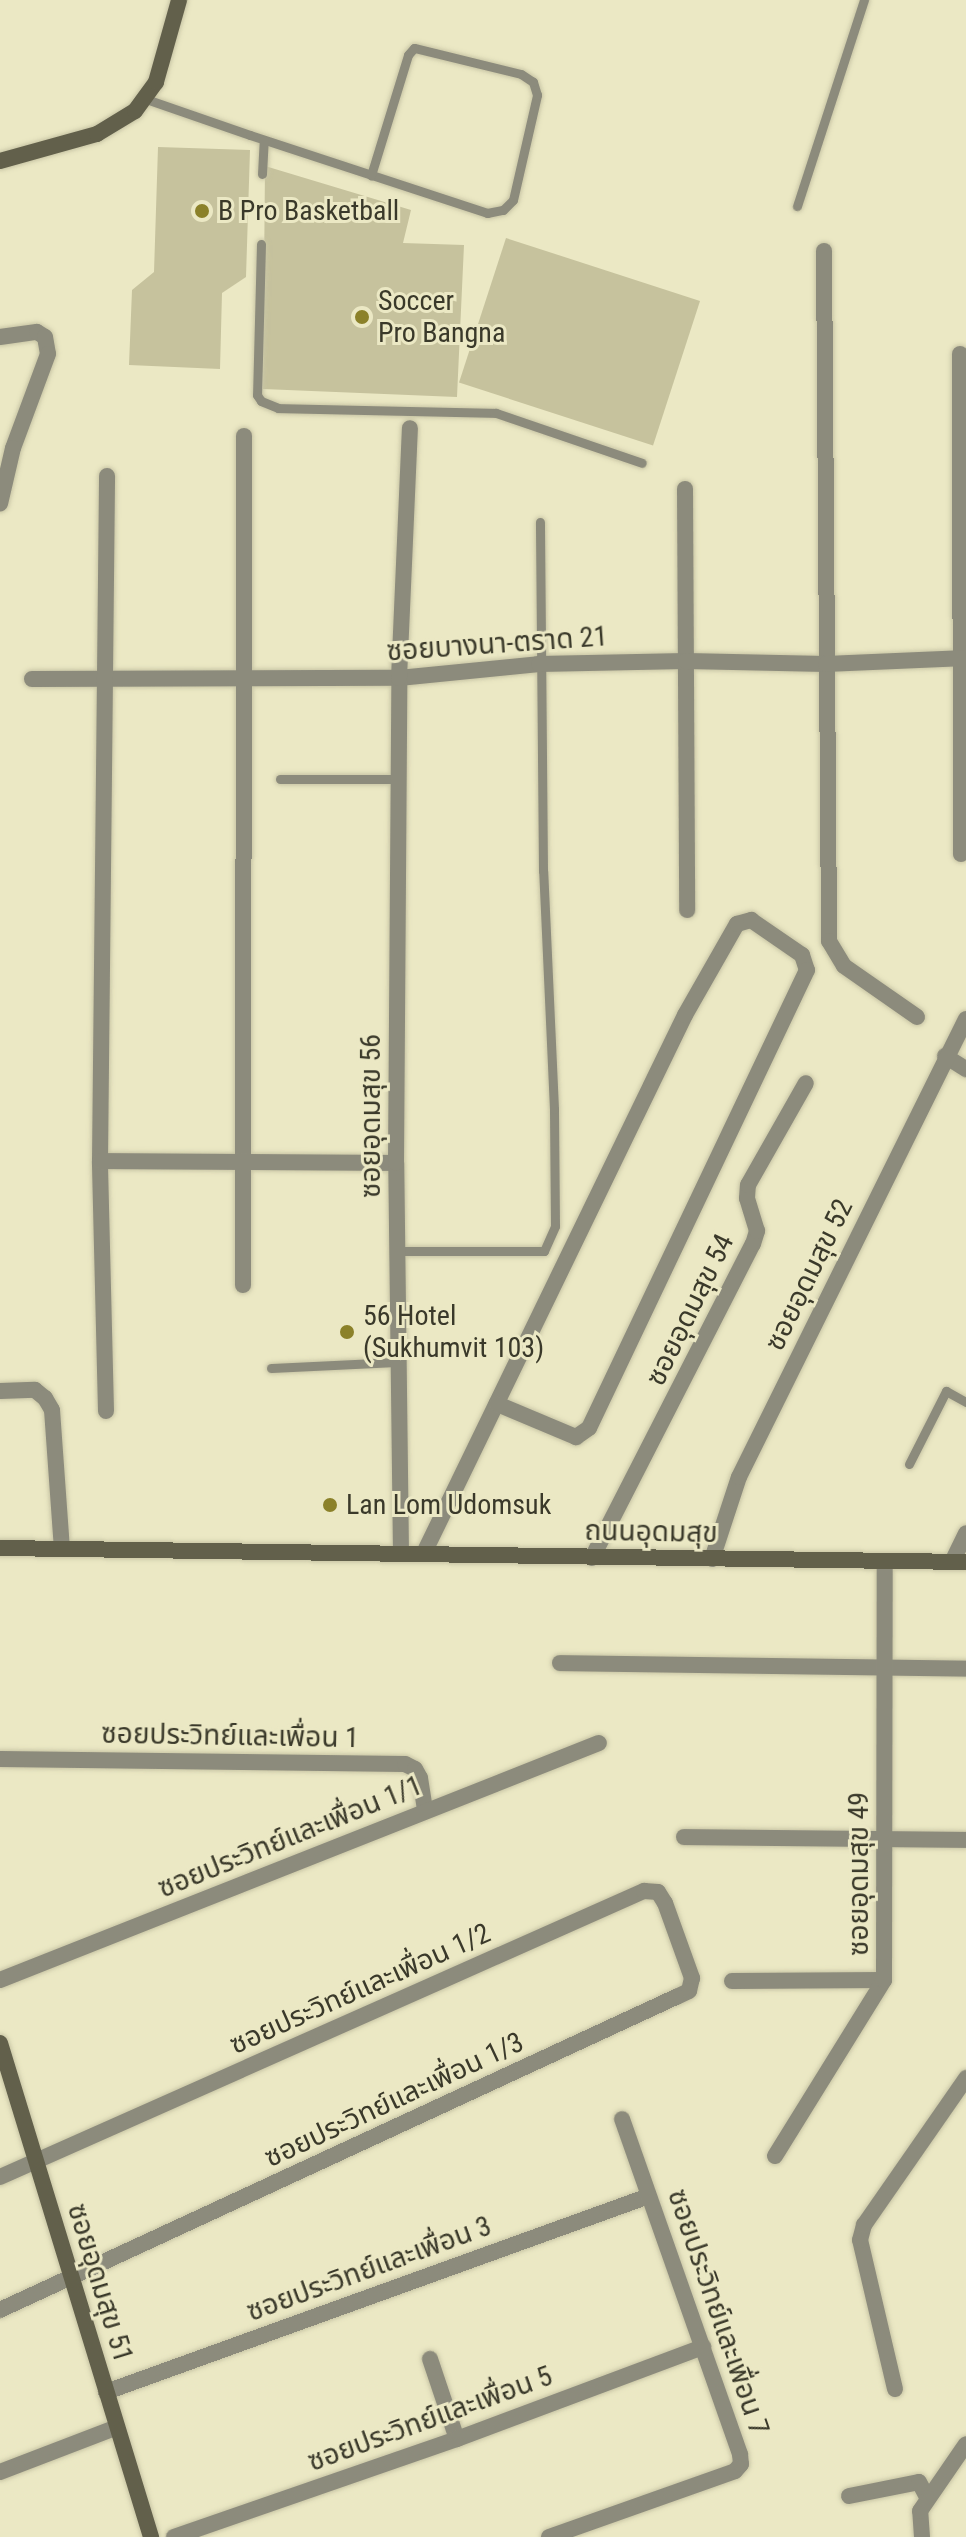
<!DOCTYPE html>
<html>
<head>
<meta charset="utf-8">
<style>
  body { margin:0 }
  #map { position:relative; width:966px; height:2537px; overflow:hidden; background:#ebe8c4; font-family:"Roboto Condensed","Noto Sans Thai",sans-serif }
  div>[style] { position:absolute }
  [style*='--x'] { left:calc(var(--x)*1px); top:calc(var(--y)*1px); width:calc(var(--w)*1px); rotate:calc(var(--a)*1deg) }
  .green>* { inset:0; background:#c6c29d; transform-origin:0 0 }
  .roads { filter:drop-shadow(0 0 2px #c8c5a5) drop-shadow(0 0 2px #c8c5a5) }
  .lane>* { height:9px; margin:-4.5px; padding:0 4.5px; transform-origin:4.5px; border-radius:4.5px; background:#8c8b7c }
  .street>* { height:16px; margin:-8px; padding:0 8px; transform-origin:8px; border-radius:8px; background:#8c8b7c }
  .secondary>* { height:16px; margin:-8px; padding:0 8px; transform-origin:8px; border-radius:8px; background:#62604b }
  .dots>* { width:22px; height:22px; translate:-50% -50%; box-sizing:border-box; border:4px solid #ebe8c4; border-radius:50% }
  span { translate:-50% -50%; white-space:nowrap; text-align:center; line-height:1.15; -webkit-text-stroke:6px #ebe8c4; paint-order:stroke }
  .poi-label { font-size:28px; color:#3a392a }
  .left { translate:0 -50%; text-align:left }
  .street-label { font-size:28px; color:#3a392a }
</style>
</head>
<body>
<div id="map">
  <div class="green">
    <i style="clip-path:polygon(158px 147px,250px 150px,246px 277px,222px 293px,220px 369px,129px 365px,132px 290px,154px 272px)"></i>
    <i style="clip-path:polygon(265px 166px,411px 210px,403px 243px,464px 245px,457px 397px,263px 389px)"></i>
    <i style="left:506px;top:238px;width:204px;height:152px;rotate:18deg"></i>
  </div>
  <div class="roads">
    <div class="lane">
      <i style="--x:146;--y:99;--w:110;--a:19.1"></i>
      <i style="--x:250;--y:135;--w:250;--a:18.2"></i>
      <i style="--x:487;--y:213;--w:16;--a:-11"></i>
      <i style="--x:503;--y:210;--w:14;--a:-45"></i>
      <i style="--x:513;--y:200;--w:108;--a:-77.1"></i>
      <i style="--x:537;--y:95;--w:14;--a:-107"></i>
      <i style="--x:533;--y:82;--w:14;--a:-146"></i>
      <i style="--x:521;--y:74;--w:110;--a:-166.3"></i>
      <i style="--x:414;--y:48;--w:9;--a:131"></i>
      <i style="--x:408;--y:55;--w:126;--a:107.1"></i>
      <i style="--x:262;--y:174;--w:34;--a:-87"></i>
      <i style="--x:797;--y:206;--w:217;--a:-72"></i>
      <i style="--x:261;--y:244;--w:151;--a:91.5"></i>
      <i style="--x:257;--y:395;--w:7;--a:56"></i>
      <i style="--x:261;--y:401;--w:18;--a:22"></i>
      <i style="--x:278;--y:408;--w:218;--a:1.3"></i>
      <i style="--x:496;--y:413;--w:154;--a:18.9"></i>
      <i style="--x:280;--y:779;--w:118;--a:0"></i>
      <i style="--x:398;--y:1251;--w:146;--a:0"></i>
      <i style="--x:544;--y:1251;--w:27;--a:-66"></i>
      <i style="--x:555;--y:1226;--w:117;--a:-90.5"></i>
      <i style="--x:554;--y:1109;--w:238;--a:-92.6"></i>
      <i style="--x:543;--y:871;--w:349;--a:-90.5"></i>
      <i style="--x:271;--y:1368;--w:126;--a:-2.7"></i>
      <i style="--x:909;--y:1464;--w:82;--a:-63.1"></i>
      <i style="--x:946;--y:1391;--w:23;--a:29"></i>
    </div>
    <div class="street">
      <i style="--x:824;--y:251;--w:690;--a:89.58"></i>
      <i style="--x:829;--y:941;--w:29;--a:59"></i>
      <i style="--x:844;--y:966;--w:89;--a:34.9"></i>
      <i style="--x:0;--y:337;--w:37;--a:-8"></i>
      <i style="--x:37;--y:332;--w:9;--a:32"></i>
      <i style="--x:45;--y:337;--w:17;--a:80"></i>
      <i style="--x:48;--y:354;--w:100;--a:110.4"></i>
      <i style="--x:13;--y:448;--w:57;--a:103.1"></i>
      <i style="--x:960;--y:354;--w:500;--a:89.89"></i>
      <i style="--x:685;--y:489;--w:421;--a:89.7"></i>
      <i style="--x:32;--y:679;--w:367;--a:-0.2"></i>
      <i style="--x:399;--y:678;--w:141;--a:-5.7"></i>
      <i style="--x:539;--y:664;--w:147;--a:-1.2"></i>
      <i style="--x:686;--y:661;--w:140;--a:1.2"></i>
      <i style="--x:826;--y:664;--w:140;--a:-2.5"></i>
      <i style="--x:945;--y:1056;--w:25;--a:32"></i>
      <i style="--x:100;--y:1161;--w:685;--a:-89.41"></i>
      <i style="--x:243;--y:1285;--w:849;--a:-89.93"></i>
      <i style="--x:0;--y:1391;--w:35;--a:-2"></i>
      <i style="--x:35;--y:1390;--w:13;--a:39"></i>
      <i style="--x:45;--y:1398;--w:14;--a:60"></i>
      <i style="--x:52;--y:1410;--w:139;--a:85.9"></i>
      <i style="--x:106;--y:1411;--w:250;--a:-91.4"></i>
      <i style="--x:100;--y:1161;--w:296;--a:0.4"></i>
      <i style="--x:424;--y:1553;--w:598;--a:-64.12"></i>
      <i style="--x:685;--y:1015;--w:105;--a:-60.3"></i>
      <i style="--x:737;--y:924;--w:15;--a:-16"></i>
      <i style="--x:751;--y:920;--w:62;--a:34.5"></i>
      <i style="--x:802;--y:955;--w:16;--a:72"></i>
      <i style="--x:807;--y:970;--w:507;--a:115.45"></i>
      <i style="--x:589;--y:1428;--w:16;--a:145"></i>
      <i style="--x:576;--y:1437;--w:86;--a:-157.3"></i>
      <i style="--x:401;--y:1554;--w:391;--a:-90.7"></i>
      <i style="--x:396;--y:1163;--w:485;--a:-89.6"></i>
      <i style="--x:399;--y:678;--w:250;--a:-87.5"></i>
      <i style="--x:592;--y:1558;--w:353;--a:-62.9"></i>
      <i style="--x:753;--y:1244;--w:14;--a:-73"></i>
      <i style="--x:757;--y:1231;--w:34;--a:-107"></i>
      <i style="--x:747;--y:1198;--w:13;--a:-86"></i>
      <i style="--x:748;--y:1185;--w:117;--a:-60.4"></i>
      <i style="--x:712;--y:1559;--w:86;--a:-71.8"></i>
      <i style="--x:739;--y:1477;--w:511;--a:-63.64"></i>
      <i style="--x:952;--y:1562;--w:32;--a:-64"></i>
      <i style="--x:560;--y:1663;--w:406;--a:0.8"></i>
      <i style="--x:0;--y:1759;--w:405;--a:0.7"></i>
      <i style="--x:405;--y:1764;--w:11;--a:27"></i>
      <i style="--x:415;--y:1769;--w:10;--a:61"></i>
      <i style="--x:420;--y:1778;--w:33;--a:81"></i>
      <i style="--x:684;--y:1837;--w:282;--a:0.6"></i>
      <i style="--x:0;--y:1980;--w:644;--a:-21.59"></i>
      <i style="--x:732;--y:1981;--w:152;--a:-0.4"></i>
      <i style="--x:775;--y:2156;--w:207;--a:-58.2"></i>
      <i style="--x:884;--y:1980;--w:419;--a:-89.9"></i>
      <i style="--x:0;--y:2177;--w:705;--a:-23.95"></i>
      <i style="--x:644;--y:1891;--w:14;--a:4"></i>
      <i style="--x:658;--y:1892;--w:13;--a:58"></i>
      <i style="--x:665;--y:1903;--w:80;--a:70.2"></i>
      <i style="--x:692;--y:1978;--w:13;--a:103"></i>
      <i style="--x:689;--y:1991;--w:14;--a:155"></i>
      <i style="--x:676;--y:1997;--w:745;--a:155.16"></i>
      <i style="--x:430;--y:2359;--w:84;--a:71.4"></i>
      <i style="--x:895;--y:2389;--w:153;--a:-103.2"></i>
      <i style="--x:860;--y:2240;--w:16;--a:-75"></i>
      <i style="--x:864;--y:2225;--w:179;--a:-55.2"></i>
      <i style="--x:106;--y:2392;--w:577;--a:-19.85"></i>
      <i style="--x:0;--y:2472;--w:125;--a:-21"></i>
      <i style="--x:849;--y:2496;--w:71;--a:-11.3"></i>
      <i style="--x:919;--y:2482;--w:17;--a:62"></i>
      <i style="--x:174;--y:2537;--w:299;--a:-19.1"></i>
      <i style="--x:457;--y:2439;--w:263;--a:-20.5"></i>
      <i style="--x:549;--y:2537;--w:197;--a:-19.5"></i>
      <i style="--x:735;--y:2471;--w:9;--a:-49"></i>
      <i style="--x:741;--y:2464;--w:10;--a:-96"></i>
      <i style="--x:740;--y:2454;--w:355;--a:-109.4"></i>
      <i style="--x:922;--y:2537;--w:26;--a:-94"></i>
      <i style="--x:920;--y:2511;--w:81;--a:-55.5"></i>
    </div>
    <div class="secondary">
      <i style="--x:0;--y:161;--w:101;--a:-15.6"></i>
      <i style="--x:97;--y:134;--w:44;--a:-31.2"></i>
      <i style="--x:135;--y:111;--w:36;--a:-54"></i>
      <i style="--x:156;--y:82;--w:85;--a:-74.3"></i>
      <i style="--x:0;--y:1548;--w:966;--a:0.83"></i>
      <i style="--x:0;--y:2043;--w:517;--a:73"></i>
    </div>
  </div>
  <div class="dots">
    <i style="left:202px;top:211px;background:#8b8129"></i>
    <i style="left:362px;top:317px;background:#8b8129"></i>
    <i style="left:347px;top:1332px;background:#8b8129"></i>
    <i style="left:330px;top:1505px;background:#8b8129"></i>
  </div>
  <div class="poi-label">
    <span class="left" style="left:218px;top:211px">B Pro Basketball</span>
    <span class="left" style="left:378px;top:317px">Soccer<br>Pro Bangna</span>
    <span class="left" style="left:363px;top:1332px">56 Hotel<br>(Sukhumvit 103)</span>
    <span class="left" style="left:346px;top:1505px">Lan Lom Udomsuk</span>
  </div>
  <div class="street-label">
    <span style="left:497px;top:644px;rotate:-4deg">ซอยบางนา-ตราด 21</span>
    <span style="left:371px;top:1116px;rotate:-90deg">ซอยอุดมสุข 56</span>
    <span style="left:809px;top:1275px;rotate:-64deg">ซอยอุดมสุข 52</span>
    <span style="left:690px;top:1310px;rotate:-64deg">ซอยอุดมสุข 54</span>
    <span style="left:651px;top:1532px;rotate:1deg">ถนนอุดมสุข</span>
    <span style="left:230px;top:1736px;rotate:1deg">ซอยประวิทย์และเพื่อน 1</span>
    <span style="left:290px;top:1837px;rotate:-22deg">ซอยประวิทย์และเพื่อน 1/1</span>
    <span style="left:859px;top:1874px;rotate:-90deg">ซอยอุดมสุข 49</span>
    <span style="left:360px;top:1989px;rotate:-24deg">ซอยประวิทย์และเพื่อน 1/2</span>
    <span style="left:394px;top:2100px;rotate:-25deg">ซอยประวิทย์และเพื่อน 1/3</span>
    <span style="left:369px;top:2269px;rotate:-20deg">ซอยประวิทย์และเพื่อน 3</span>
    <span style="left:100px;top:2283px;rotate:73deg">ซอยอุดมสุข 51</span>
    <span style="left:718px;top:2312px;rotate:71deg">ซอยประวิทย์และเพื่อน 7</span>
    <span style="left:430px;top:2419px;rotate:-20deg">ซอยประวิทย์และเพื่อน 5</span>
  </div>
</div>
</body>
</html>
